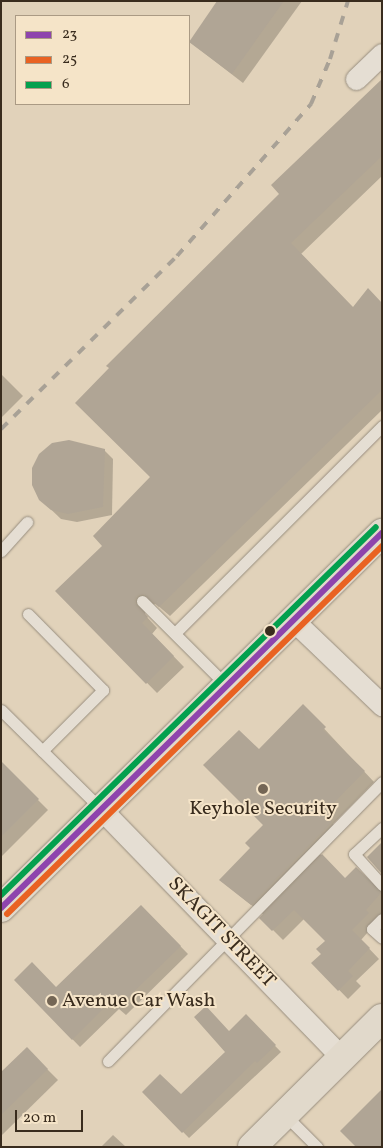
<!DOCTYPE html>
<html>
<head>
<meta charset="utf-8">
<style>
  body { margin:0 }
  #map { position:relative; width:383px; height:1148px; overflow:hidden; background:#e1d2ba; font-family:Vollkorn,serif }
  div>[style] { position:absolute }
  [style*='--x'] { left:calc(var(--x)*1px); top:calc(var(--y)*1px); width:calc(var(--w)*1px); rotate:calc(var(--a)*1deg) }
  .shadow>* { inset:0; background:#0003 }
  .building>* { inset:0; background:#b0a595 }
  .roads { filter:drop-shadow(0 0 1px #978d7e) drop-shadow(0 0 1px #978d7e) }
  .lane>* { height:11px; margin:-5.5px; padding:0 5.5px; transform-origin:5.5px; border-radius:5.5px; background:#e5ded3 }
  .street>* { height:21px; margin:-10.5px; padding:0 10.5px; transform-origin:10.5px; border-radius:10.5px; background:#e5ded3 }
  .primary>* { height:28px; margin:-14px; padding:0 14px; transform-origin:14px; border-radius:14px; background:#e1d9cb }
  .rail>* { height:4px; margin-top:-2px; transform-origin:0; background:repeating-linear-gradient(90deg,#a8a196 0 9px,transparent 0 18px) }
  .bus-1>* { height:6px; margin:-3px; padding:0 3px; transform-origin:3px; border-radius:3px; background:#8e44ad }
  .bus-2>* { height:6px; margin:-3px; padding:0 3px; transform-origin:3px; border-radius:3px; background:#e96222 }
  .bus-3>* { height:6px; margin:-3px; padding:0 3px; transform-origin:3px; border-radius:3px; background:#03a04e }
  .dots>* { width:14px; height:14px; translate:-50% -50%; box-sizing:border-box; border:2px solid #f5e4c8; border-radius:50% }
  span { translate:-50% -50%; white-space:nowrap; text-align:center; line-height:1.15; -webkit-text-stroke:4px #f5e4c8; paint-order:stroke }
  .poi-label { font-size:20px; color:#392c1e }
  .left { translate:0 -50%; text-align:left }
  .street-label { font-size:20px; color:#392c1e }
  .frame { position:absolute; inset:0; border:2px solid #392c1e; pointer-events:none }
  .legend { position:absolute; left:15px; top:15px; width:175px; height:90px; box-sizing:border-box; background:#f5e4c8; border:1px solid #aa9a84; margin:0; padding:6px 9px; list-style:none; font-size:15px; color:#392c1e }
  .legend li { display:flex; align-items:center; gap:10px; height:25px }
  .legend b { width:25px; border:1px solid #aa9a84 }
  .scale { position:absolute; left:15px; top:1110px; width:68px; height:22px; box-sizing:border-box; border:2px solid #392c1e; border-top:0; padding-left:6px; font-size:15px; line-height:18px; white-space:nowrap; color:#392c1e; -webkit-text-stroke:4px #f5e4c8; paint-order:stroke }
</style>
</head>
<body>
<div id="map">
  <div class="shadow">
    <i style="clip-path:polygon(219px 1px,302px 1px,243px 83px,190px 42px)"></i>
    <i style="clip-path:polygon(382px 81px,382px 176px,301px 254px,353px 308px,382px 304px,382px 410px,170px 616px,156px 604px,146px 606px,145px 615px,157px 628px,152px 634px,184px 667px,157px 693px,57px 591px,104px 546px,152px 477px,281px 194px)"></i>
    <i style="clip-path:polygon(1px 374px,23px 396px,1px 418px)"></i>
    <i style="clip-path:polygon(104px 450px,113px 459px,112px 515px,77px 522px,61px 519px,40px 499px)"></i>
    <i style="clip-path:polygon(303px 706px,374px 782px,333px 824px,341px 833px,320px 854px,345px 880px,382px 892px,382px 916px,361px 940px,379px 959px,356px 981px,361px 986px,348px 999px,313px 963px,323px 954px,326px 941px,304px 919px,283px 940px,261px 918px,264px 915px,220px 880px,252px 848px,265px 825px,259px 751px)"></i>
    <i style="clip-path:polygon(1px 763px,48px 810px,1px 857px)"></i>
    <i style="clip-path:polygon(141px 906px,188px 954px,126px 1015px,119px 1009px,80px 1047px,15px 980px,57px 989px)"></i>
    <i style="clip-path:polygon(246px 1016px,281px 1052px,189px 1138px,144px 1092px,181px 1096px,227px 1052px,229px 1033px)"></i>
    <i style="clip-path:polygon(27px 1049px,58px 1080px,1px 1136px,1px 1074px)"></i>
    <i style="clip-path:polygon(113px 1135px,126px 1147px,101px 1147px)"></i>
  </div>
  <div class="building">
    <i style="clip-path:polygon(217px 1px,284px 1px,232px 74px,189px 42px)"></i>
    <i style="clip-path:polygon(382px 79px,382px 156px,291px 243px,353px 307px,368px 288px,382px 303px,382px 390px,159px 607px,144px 594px,136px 596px,135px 603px,148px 617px,142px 623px,174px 656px,146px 684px,55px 591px,102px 546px,93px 536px,150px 477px,75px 403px,109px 368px,106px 366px,279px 194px,271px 185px)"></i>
    <i style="clip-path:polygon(69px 440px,105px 449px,103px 507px,68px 514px,51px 510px,39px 500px,32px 485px,32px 468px,39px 454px,52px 443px)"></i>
    <i style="clip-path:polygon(303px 704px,326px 727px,323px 730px,365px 771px,323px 814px,332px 822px,251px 905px,219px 880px,250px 848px,245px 843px,263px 825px,203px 765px,239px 730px,259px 749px)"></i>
    <i style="clip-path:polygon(1px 761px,39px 799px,1px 837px)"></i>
    <i style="clip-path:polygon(382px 842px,382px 874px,367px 857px)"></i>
    <i style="clip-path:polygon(322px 854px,345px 878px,356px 867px,382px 892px,366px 910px,369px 913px,352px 930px,370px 948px,348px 971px,353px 976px,338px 991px,311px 963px,321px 954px,316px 949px,325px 941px,294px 910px,272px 931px,259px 918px)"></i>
    <i style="clip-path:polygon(141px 905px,181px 946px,117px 1008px,110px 1002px,72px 1040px,14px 980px,32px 962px,56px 987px)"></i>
    <i style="clip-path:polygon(206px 1006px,229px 1031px,246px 1014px,276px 1045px,257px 1063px,255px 1061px,182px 1133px,142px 1092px,160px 1074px,181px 1094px,225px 1052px,194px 1017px)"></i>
    <i style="clip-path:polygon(27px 1047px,48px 1069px,1px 1115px,1px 1072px)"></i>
    <i style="clip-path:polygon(382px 1089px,382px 1147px,356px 1147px,340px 1131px)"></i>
  </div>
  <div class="roads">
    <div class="lane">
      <i style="--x:1;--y:551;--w:39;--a:-48"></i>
      <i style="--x:142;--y:601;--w:120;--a:45"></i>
      <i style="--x:28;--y:614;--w:107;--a:45.4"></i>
      <i style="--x:103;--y:690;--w:86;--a:135"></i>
      <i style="--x:175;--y:633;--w:293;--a:-45"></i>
      <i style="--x:1;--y:710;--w:141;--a:44.7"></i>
      <i style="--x:382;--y:828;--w:38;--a:137"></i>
      <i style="--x:354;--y:854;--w:42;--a:47.9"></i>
      <i style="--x:382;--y:919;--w:14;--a:135"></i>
      <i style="--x:372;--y:929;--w:13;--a:42"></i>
      <i style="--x:108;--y:1061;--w:391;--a:-45.5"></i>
      <i style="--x:284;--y:1114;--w:47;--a:45"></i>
    </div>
    <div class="street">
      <i style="--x:356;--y:79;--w:36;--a:-44"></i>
      <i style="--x:294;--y:621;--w:122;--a:43.7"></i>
      <i style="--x:101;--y:809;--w:345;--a:45.9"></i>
    </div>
    <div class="primary">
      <i style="--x:1;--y:908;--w:535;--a:-44.55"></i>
      <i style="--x:252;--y:1147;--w:183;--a:-44.8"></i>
    </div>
  </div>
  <div class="rail">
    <i style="--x:1;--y:429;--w:247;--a:-44.5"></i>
    <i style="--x:177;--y:256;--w:203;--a:-48.6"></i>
    <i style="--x:311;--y:104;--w:49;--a:-67.1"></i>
    <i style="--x:330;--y:59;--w:61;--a:-72.8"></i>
  </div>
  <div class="bus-1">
    <i style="--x:1;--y:908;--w:535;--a:-44.55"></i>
  </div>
  <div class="bus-2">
    <i style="--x:7;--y:914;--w:525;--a:-44.46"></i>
  </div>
  <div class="bus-3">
    <i style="--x:1;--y:895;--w:525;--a:-44.46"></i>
  </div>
  <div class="dots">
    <i style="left:270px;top:631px;background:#392c1e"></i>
    <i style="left:263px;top:789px;background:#746655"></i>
    <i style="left:52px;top:1001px;background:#746655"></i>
  </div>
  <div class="poi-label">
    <span style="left:263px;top:809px">Keyhole Security</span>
    <span class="left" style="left:62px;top:1001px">Avenue Car Wash</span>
  </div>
  <div class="street-label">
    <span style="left:221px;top:933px;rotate:46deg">SKAGIT STREET</span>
  </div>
  <div class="frame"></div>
  <ul class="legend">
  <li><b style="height:6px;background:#8e44ad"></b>23</li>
  <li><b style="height:6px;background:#e96222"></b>25</li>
  <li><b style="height:6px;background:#03a04e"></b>6</li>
  </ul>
  <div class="scale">20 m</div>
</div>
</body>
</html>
